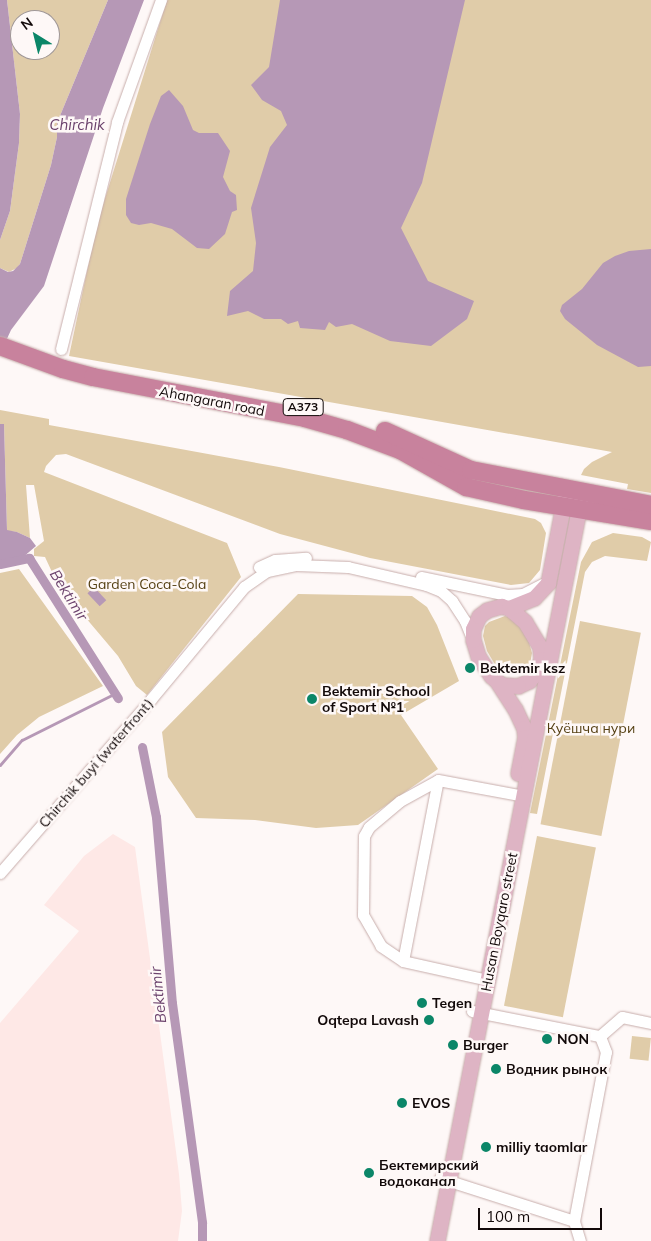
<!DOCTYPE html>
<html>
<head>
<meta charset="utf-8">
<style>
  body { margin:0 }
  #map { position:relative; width:651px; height:1241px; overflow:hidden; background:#fef8f7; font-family:Mulish,sans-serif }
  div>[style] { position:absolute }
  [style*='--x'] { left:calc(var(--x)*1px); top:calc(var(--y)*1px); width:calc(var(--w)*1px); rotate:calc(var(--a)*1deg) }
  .built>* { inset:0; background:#fee8e6 }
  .green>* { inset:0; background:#e0cca9; transform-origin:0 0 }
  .water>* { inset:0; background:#b698b6; transform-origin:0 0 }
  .stream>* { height:2.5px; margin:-1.25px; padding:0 1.25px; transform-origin:1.25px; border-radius:1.25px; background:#b698b6 }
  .canal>* { height:9px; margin:-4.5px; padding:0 4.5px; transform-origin:4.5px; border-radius:4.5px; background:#b698b6 }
  .roads { filter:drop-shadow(0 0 1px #c7adab) drop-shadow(0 0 1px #c7adab) }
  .minor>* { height:11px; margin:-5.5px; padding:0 5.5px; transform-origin:5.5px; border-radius:5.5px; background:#fff }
  .major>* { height:15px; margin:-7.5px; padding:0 7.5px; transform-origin:7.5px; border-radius:7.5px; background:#deb4c4 }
  .highway>* { height:18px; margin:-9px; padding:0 9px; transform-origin:9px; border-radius:9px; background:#c8829d }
  .dots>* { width:14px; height:14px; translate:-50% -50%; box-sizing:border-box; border:2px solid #fef8f7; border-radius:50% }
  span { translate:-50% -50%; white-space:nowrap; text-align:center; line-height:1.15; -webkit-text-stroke:5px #fef8f7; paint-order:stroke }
  .shield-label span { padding:1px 4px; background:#fef8f7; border:1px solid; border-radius:4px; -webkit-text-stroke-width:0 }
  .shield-label { font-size:12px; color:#120909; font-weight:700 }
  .street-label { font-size:14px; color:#120909 }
  .park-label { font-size:14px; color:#543f12 }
  .poi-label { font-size:14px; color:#120909; font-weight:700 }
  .left { translate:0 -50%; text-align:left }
  .right { translate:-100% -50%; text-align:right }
  .water-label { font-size:15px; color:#6c436d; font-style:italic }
  .north { position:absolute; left:10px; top:10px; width:50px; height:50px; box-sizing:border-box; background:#fef8f7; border:1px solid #a09898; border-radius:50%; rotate:324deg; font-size:14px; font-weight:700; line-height:20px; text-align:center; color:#120909 }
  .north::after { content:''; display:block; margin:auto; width:18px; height:22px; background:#0b8668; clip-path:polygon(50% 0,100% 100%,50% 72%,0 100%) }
  .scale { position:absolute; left:478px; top:1208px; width:124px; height:22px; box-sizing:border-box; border:2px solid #120909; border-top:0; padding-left:6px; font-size:15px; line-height:18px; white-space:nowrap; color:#120909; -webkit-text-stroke:4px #fef8f7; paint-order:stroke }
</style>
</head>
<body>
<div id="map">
  <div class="built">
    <i style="clip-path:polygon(113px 834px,135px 847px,179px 1174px,182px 1211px,178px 1241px,0 1241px,0 1023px,79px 931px,44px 905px,84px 856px)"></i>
  </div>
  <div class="green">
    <i style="clip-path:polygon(evenodd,7px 0,108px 0,57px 123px,57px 137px,51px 165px,20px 264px,17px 268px,9px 272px,0 268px,0 240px,10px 211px,19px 143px,20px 114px,7px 0,20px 20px,50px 20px,50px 50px,20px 50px,20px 20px)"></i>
    <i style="clip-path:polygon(167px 0,651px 0,651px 493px,627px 489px,628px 484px,581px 475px,584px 469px,592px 462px,612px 452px,69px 356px,97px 224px)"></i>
    <i style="clip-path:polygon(0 410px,49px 419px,49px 425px,279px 467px,535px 519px,541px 523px,546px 533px,540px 570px,529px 583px,511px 585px,370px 558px,280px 534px,66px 454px,56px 455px,46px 466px,44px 472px,227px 543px,241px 577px,147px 695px,136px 686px,118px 656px,58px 585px,45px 557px,34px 556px,34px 549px,44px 541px,34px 485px,26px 485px,30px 538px,17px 532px,7px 531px,4px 424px,0 424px)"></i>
    <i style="clip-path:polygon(613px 533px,642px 537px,651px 542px,647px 561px,605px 556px,592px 562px,585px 572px,537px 814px,530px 813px,581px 562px,592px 542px)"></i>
    <i style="clip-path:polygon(19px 569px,103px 686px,39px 717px,17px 735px,0 754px,0 573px)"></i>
    <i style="clip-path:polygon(298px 594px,412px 596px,427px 607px,437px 625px,459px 681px,401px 715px,438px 769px,358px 825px,316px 828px,255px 820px,196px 818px,168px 777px,162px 732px)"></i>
    <i style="clip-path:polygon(505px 616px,516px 620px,528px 639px,532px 653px,530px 664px,525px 670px,514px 675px,504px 674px,497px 668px,487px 651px,483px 636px,485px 626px,489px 622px)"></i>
    <i style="left:580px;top:621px;width:62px;height:207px;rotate:11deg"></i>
    <i style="left:537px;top:836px;width:60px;height:173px;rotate:11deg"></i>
    <i style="left:632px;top:1036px;width:19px;height:23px;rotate:6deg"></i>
  </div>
  <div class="water">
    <i style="clip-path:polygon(0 0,7px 0,20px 114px,19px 143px,10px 211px,0 240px)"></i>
    <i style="clip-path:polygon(108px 0,144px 0,103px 108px,44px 286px,11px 330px,0 354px,0 268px,8px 272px,13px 271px,20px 264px,51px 165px,57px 137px,57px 123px)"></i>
    <i style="clip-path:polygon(280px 0,465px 0,422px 183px,401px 228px,428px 281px,474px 301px,467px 319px,431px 346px,390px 341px,352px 324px,336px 327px,329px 322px,325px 330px,300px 328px,298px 321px,288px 324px,281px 319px,264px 319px,248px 311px,227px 316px,230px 291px,253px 271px,256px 243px,251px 208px,270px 147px,287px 125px,281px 111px,262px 100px,251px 85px,269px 67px)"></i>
    <i style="clip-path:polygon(169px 90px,183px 106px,193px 130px,199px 133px,218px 133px,230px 151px,223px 177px,230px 191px,236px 195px,237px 210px,232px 212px,225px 234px,209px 249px,197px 248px,172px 229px,151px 223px,139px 225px,131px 223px,126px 215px,126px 199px,150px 124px,161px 96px)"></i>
    <i style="clip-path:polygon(651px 249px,651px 366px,638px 367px,597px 345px,565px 319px,560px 311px,562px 305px,582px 289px,603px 263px,615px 256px,629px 251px)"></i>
    <i style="clip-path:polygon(0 424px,4px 424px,7px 530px,17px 532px,30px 538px,36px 546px,14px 565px,0 568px)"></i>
    <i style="left:94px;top:587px;width:18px;height:9px;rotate:47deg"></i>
  </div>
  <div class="stream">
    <i style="--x:0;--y:765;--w:33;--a:-49"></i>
    <i style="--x:22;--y:740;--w:105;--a:-26.6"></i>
  </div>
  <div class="canal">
    <i style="--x:0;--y:564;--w:30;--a:-12"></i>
    <i style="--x:29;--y:558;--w:166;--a:57.6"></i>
    <i style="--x:142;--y:747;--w:71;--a:78.7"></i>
    <i style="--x:156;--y:817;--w:187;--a:85.1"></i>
    <i style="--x:172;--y:1003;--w:222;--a:82.2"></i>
    <i style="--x:202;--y:1223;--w:18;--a:90"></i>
  </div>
  <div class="roads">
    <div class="minor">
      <i style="--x:61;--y:349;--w:234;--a:-76.1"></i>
      <i style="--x:117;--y:122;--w:130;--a:-70.2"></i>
      <i style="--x:259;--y:567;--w:17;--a:-24"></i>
      <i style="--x:275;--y:560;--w:31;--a:-4"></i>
      <i style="--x:421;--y:577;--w:88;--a:11.8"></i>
      <i style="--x:507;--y:595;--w:16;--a:-4"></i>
      <i style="--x:523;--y:594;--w:22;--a:-27"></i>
      <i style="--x:0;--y:873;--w:230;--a:-49"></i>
      <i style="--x:151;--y:699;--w:146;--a:-50.3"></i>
      <i style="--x:244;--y:587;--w:28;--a:-35"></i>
      <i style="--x:267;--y:571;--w:30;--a:-12"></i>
      <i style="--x:296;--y:565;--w:52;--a:2.2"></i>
      <i style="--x:348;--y:567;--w:80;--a:13"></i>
      <i style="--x:426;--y:585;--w:16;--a:22"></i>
      <i style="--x:441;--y:591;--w:15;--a:42"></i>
      <i style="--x:452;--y:601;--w:24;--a:57"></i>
      <i style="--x:465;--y:621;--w:18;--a:68"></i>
      <i style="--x:403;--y:961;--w:184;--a:-79.1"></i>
      <i style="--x:488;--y:980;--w:87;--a:-167.4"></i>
      <i style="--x:403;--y:961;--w:27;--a:-146"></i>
      <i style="--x:381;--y:946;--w:36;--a:-120"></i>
      <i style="--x:363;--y:915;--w:79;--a:-89.3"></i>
      <i style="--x:364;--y:836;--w:10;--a:-61"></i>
      <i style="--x:369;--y:827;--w:40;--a:-40"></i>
      <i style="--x:400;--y:801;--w:43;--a:-28.9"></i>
      <i style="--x:438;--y:780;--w:87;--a:10.5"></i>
      <i style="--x:472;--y:1011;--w:130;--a:11.1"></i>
      <i style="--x:600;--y:1036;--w:29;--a:-41"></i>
      <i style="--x:622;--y:1017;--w:30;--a:12"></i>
      <i style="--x:440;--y:1178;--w:141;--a:17.8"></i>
      <i style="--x:580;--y:1241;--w:21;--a:-107"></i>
      <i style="--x:574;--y:1221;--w:172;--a:-79.3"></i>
      <i style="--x:606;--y:1052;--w:17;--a:-111"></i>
    </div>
    <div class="major">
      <i style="--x:501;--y:606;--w:8;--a:14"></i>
      <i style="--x:509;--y:608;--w:21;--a:41"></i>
      <i style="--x:525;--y:622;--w:29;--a:59"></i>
      <i style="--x:540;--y:647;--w:12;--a:85"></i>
      <i style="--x:541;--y:659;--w:13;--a:108"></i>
      <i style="--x:537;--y:671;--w:13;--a:129"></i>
      <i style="--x:529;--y:681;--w:12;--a:156"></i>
      <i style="--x:518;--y:686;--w:16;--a:-176"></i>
      <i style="--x:502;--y:685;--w:14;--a:-141"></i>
      <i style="--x:491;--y:676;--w:24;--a:-123"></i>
      <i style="--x:478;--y:656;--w:17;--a:-107"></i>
      <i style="--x:473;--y:640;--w:11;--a:-90"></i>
      <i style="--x:473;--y:629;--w:14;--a:-65"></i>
      <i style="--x:479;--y:616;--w:10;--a:-37"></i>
      <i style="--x:487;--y:610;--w:15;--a:-16"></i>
      <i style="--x:509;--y:608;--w:27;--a:-22"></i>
      <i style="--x:534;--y:598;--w:21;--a:-47"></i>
      <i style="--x:548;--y:583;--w:95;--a:-79"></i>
      <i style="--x:496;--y:680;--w:35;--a:57"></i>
      <i style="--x:515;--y:709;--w:21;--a:65"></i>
      <i style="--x:524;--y:728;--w:9;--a:84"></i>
      <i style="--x:525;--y:737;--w:37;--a:101"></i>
      <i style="--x:437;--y:1241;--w:762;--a:-79.03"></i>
    </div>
    <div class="highway">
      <i style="--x:0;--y:346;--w:67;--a:20.1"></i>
      <i style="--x:63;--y:369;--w:31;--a:15"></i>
      <i style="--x:93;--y:377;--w:216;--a:10.9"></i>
      <i style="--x:305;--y:418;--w:44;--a:15.9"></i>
      <i style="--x:347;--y:430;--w:57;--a:20.7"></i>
      <i style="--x:400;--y:450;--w:76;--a:29.3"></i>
      <i style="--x:466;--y:487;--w:59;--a:12.6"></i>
      <i style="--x:524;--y:500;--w:129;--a:9.4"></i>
      <i style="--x:385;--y:431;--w:94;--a:24.4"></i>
      <i style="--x:471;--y:470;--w:183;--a:11"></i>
    </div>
  </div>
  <div class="dots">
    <i style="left:470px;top:668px;background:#0b8668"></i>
    <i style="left:312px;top:699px;background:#0b8668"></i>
    <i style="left:422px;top:1003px;background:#0b8668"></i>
    <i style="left:429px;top:1020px;background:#0b8668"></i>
    <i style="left:547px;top:1039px;background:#0b8668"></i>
    <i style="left:453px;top:1045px;background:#0b8668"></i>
    <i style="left:496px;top:1069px;background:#0b8668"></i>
    <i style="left:402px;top:1103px;background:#0b8668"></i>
    <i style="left:486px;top:1147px;background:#0b8668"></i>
    <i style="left:369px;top:1173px;background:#0b8668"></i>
  </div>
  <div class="shield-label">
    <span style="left:303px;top:407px">A373</span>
  </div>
  <div class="street-label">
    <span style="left:212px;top:401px;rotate:11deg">Ahangaran road</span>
    <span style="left:96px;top:763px;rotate:-49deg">Chirchik buyi (waterfront)</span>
    <span style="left:499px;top:922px;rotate:-79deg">Husan Boyqaro street</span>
  </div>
  <div class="park-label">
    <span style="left:147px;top:584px">Garden Coca-Cola</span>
    <span style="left:591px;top:728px">Куёшча нури</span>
  </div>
  <div class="poi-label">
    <span class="left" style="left:480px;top:668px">Bektemir ksz</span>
    <span class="left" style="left:322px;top:699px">Bektemir School<br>of Sport №1</span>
    <span class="left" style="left:432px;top:1003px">Tegen</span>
    <span class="right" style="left:419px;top:1020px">Oqtepa Lavash</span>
    <span class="left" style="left:557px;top:1039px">NON</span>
    <span class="left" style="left:463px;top:1045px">Burger</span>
    <span class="left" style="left:506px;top:1069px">Водник рынок</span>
    <span class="left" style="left:412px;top:1103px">EVOS</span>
    <span class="left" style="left:496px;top:1147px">milliy taomlar</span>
    <span class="left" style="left:379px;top:1173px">Бектемирский<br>водоканал</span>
  </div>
  <div class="water-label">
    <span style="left:77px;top:125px">Chirchik</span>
    <span style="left:69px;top:595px;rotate:58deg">Bektimir</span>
    <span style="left:158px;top:995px;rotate:-96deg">Bektimir</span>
  </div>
  <div class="north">N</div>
  <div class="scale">100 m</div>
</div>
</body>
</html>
